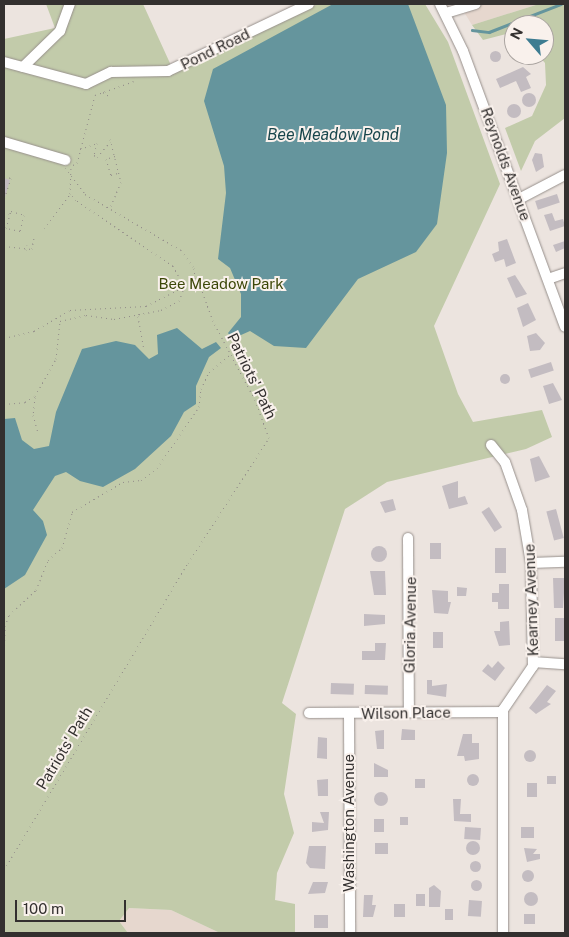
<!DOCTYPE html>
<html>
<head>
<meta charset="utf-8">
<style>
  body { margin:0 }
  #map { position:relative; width:569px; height:937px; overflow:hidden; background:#ece4df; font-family:"Public Sans",sans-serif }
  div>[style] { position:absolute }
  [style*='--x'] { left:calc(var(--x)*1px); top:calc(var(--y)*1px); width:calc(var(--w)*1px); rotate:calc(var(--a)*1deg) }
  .built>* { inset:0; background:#e6d7ce }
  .green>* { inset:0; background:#c2cbaa }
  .water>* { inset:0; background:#65959d }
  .stream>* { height:2.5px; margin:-1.25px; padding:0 1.25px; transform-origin:1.25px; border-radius:1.25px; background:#65959d }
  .building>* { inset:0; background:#c3bcc1; transform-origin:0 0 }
  .round { border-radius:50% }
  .path>* { height:1px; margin-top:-0.5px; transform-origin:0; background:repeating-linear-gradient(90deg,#928c89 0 1px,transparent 0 5px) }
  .roads { filter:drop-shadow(0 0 1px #97908c) drop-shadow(0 0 1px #97908c) }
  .minor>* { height:10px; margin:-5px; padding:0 5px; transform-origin:5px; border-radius:5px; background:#fff }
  span { translate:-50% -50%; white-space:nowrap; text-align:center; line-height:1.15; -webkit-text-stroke:4px #f9f1ec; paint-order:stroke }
  .street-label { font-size:15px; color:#33302f }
  .park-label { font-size:15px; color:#3c4708 }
  .water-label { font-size:16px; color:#18464c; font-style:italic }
  .frame { position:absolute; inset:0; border:5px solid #33302f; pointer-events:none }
  .north { position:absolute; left:504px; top:15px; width:50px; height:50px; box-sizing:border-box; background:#f9f1ec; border:1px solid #aaa4a0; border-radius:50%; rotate:297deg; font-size:14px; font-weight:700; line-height:20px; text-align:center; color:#33302f }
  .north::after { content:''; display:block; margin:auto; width:18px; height:22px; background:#3d7c91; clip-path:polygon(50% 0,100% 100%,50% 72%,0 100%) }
  .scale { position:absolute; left:15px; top:900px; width:111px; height:22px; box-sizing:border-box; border:2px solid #33302f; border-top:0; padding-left:6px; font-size:15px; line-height:18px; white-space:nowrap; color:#33302f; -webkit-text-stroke:4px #f9f1ec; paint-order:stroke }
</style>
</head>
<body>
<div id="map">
  <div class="built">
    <i style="clip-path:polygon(459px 4px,539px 4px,472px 25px)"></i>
    <i style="clip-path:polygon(128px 908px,171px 910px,220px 933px,128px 933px,119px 921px)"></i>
  </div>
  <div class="green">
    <i style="clip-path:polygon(46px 4px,143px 4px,174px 72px,318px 4px,425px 4px,448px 42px,500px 184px,434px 326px,458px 394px,473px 422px,542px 410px,552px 437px,526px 449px,387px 482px,345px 509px,282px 703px,296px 714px,284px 794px,294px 833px,277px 873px,275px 900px,295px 904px,295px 933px,220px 933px,171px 910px,129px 908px,119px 921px,128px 933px,4px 933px,4px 39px,55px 28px)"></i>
    <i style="clip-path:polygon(539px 4px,564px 4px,565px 7px,565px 118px,535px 141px,521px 171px,505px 128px,532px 116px,546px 85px,545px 63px,538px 55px,544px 55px,544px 25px,514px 25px,514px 32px,483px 40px,472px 25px)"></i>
  </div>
  <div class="water">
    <i style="clip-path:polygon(333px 4px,408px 4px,446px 105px,447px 153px,437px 224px,416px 252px,358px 279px,306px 348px,274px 346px,250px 331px,232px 339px,228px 333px,241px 317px,241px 294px,230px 268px,218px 259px,226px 193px,224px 166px,204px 101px,213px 69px)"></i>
    <i style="clip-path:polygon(177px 328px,202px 349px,216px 342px,221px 348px,209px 357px,196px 386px,196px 404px,184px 412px,171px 436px,135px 469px,103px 487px,80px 481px,66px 472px,55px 476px,33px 510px,43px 521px,47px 535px,25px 575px,4px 589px,4px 419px,15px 418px,22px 440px,34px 449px,49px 446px,56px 412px,82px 349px,116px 341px,135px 345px,149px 359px,158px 354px,157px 335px)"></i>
  </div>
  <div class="stream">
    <i style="--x:472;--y:30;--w:17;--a:7"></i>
    <i style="--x:489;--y:32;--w:77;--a:-21.3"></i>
  </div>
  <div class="building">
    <i class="round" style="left:489.5px;top:50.5px;width:11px;height:11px"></i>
    <i style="clip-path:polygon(523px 67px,531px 74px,526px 77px,531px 88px,521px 92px,516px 81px,500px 88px,496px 79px)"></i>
    <i class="round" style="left:522px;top:93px;width:14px;height:14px"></i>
    <i class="round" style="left:507px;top:104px;width:14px;height:14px"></i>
    <i style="clip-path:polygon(535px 153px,542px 154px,544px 167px,536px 172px,532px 160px)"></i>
    <i style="clip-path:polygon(4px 178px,10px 180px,4px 201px)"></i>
    <i style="left:557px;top:194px;width:9px;height:23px;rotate:72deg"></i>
    <i style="clip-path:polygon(552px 213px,555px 221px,563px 219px,565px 226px,550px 231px,544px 215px)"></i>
    <i style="clip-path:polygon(507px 239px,516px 263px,506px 267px,504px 259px,495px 262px,492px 254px,499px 251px,498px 242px)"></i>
    <i style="clip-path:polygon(565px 241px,565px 248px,556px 252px,553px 245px)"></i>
    <i style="clip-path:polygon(515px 275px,527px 294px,516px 298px,507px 278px)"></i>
    <i style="clip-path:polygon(528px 303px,536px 320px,523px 327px,517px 308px)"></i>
    <i style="clip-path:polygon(536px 333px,545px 343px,540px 350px,530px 351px,527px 336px)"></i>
    <i style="left:551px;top:362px;width:9px;height:24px;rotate:72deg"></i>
    <i class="round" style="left:500px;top:374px;width:10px;height:10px"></i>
    <i style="clip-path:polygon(553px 383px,562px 400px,549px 404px,543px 386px)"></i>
    <i style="clip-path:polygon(539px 456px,550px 477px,535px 482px,530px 459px)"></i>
    <i style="clip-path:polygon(458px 481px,458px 498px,465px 496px,468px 504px,449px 509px,442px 486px)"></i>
    <i style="clip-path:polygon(393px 499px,396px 510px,385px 513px,380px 502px)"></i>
    <i style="left:489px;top:507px;width:24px;height:9px;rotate:57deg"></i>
    <i style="left:556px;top:509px;width:30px;height:10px;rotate:75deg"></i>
    <i style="left:430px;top:543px;width:11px;height:16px"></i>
    <i class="round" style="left:371px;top:546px;width:16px;height:16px"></i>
    <i style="left:495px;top:548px;width:11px;height:25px"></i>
    <i style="clip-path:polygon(370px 571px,385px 571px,386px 595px,374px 595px)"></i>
    <i style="clip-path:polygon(553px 578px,565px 578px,563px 608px,554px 608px)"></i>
    <i style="clip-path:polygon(499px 584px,509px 584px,509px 609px,498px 609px,498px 602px,492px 602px,492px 593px,499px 593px)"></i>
    <i style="clip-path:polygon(457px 587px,467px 588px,466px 596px,457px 596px)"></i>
    <i style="clip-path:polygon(432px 590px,448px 591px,448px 602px,451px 602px,448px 614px,434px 613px)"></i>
    <i style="clip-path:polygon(364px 614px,385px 615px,385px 624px,364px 626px)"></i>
    <i style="left:555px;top:618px;width:9px;height:23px"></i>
    <i style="clip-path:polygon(509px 621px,510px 645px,499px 646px,494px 631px,500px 631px,500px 622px)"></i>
    <i style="left:433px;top:632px;width:10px;height:16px"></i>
    <i style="clip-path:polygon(375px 643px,386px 643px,385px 660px,362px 660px,362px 651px,375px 651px)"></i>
    <i style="clip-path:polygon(498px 661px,505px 668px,495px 681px,482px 671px,488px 664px,492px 668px)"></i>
    <i style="clip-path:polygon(427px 680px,432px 680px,432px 686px,447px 684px,446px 697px,427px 694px)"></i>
    <i style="left:331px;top:683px;width:23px;height:11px;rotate:2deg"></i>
    <i style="left:365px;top:685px;width:23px;height:9px;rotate:2deg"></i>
    <i style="clip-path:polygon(547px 685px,556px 691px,547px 702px,551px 704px,536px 714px,529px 708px)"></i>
    <i style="clip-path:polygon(402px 729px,415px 730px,415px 740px,401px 740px)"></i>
    <i style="clip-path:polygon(384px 730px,384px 749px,377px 749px,375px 731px)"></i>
    <i style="clip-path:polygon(463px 734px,472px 734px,472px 743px,479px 743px,479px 759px,465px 761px,464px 756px,457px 756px)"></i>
    <i style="clip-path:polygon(318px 737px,327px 738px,327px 759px,317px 758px)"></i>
    <i class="round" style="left:524px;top:750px;width:12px;height:12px"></i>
    <i style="clip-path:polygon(374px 763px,388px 770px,388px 777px,374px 777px)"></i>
    <i class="round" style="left:467px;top:774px;width:12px;height:12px"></i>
    <i style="left:547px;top:776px;width:9px;height:8px"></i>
    <i style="clip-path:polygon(328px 779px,328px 796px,318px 796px,317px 780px)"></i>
    <i style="left:415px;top:779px;width:10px;height:9px"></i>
    <i style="left:527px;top:783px;width:10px;height:14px"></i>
    <i class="round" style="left:374px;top:792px;width:14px;height:14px"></i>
    <i style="clip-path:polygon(453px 799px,461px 799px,460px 814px,471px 814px,471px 822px,454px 821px)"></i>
    <i style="clip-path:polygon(320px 812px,329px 812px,328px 830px,312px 832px,312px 822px,324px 823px)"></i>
    <i style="left:408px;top:817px;width:8px;height:8px;rotate:90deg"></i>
    <i style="left:374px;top:819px;width:10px;height:13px"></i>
    <i style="left:465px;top:827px;width:16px;height:12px;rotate:4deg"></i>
    <i style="left:534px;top:827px;width:11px;height:13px;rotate:90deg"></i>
    <i class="round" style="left:466px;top:841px;width:14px;height:14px"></i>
    <i style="left:375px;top:843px;width:13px;height:11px"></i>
    <i style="clip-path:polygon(309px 846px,326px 846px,325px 869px,310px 868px,306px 863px)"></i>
    <i style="clip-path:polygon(524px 848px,537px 849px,533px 854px,540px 854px,540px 859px,527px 862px)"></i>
    <i class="round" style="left:469.5px;top:860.5px;width:11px;height:11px"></i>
    <i class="round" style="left:522px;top:870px;width:12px;height:12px"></i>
    <i class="round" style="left:470.5px;top:879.5px;width:11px;height:11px"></i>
    <i style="clip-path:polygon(313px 882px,328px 882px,325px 893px,308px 894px)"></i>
    <i style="clip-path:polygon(434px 885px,441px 891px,440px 907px,429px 907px,429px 888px)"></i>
    <i class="round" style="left:524px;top:892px;width:14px;height:14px"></i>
    <i style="left:416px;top:894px;width:9px;height:12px"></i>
    <i style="clip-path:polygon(364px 895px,373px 895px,372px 905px,376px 905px,373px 917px,363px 917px)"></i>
    <i style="left:469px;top:900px;width:13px;height:16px;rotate:4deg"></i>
    <i style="left:394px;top:904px;width:11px;height:13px"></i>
    <i style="left:445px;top:909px;width:8px;height:11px"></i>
    <i style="left:524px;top:914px;width:11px;height:10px"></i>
    <i style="left:314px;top:915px;width:14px;height:13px"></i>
  </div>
  <div class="path">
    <i style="--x:103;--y:92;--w:7;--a:34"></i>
    <i style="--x:110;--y:139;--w:44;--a:75.7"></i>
    <i style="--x:121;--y:182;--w:28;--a:113"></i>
    <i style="--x:80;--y:149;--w:18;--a:-19"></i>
    <i style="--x:97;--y:143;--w:12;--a:104"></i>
    <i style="--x:94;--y:155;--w:4;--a:34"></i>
    <i style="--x:97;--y:157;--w:20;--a:-49"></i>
    <i style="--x:115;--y:156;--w:9;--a:162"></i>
    <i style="--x:106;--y:159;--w:17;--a:73"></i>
    <i style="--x:111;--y:175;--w:7;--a:-16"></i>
    <i style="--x:73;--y:165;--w:4;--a:-27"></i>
    <i style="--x:77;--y:163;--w:70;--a:-75.2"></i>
    <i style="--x:95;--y:95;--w:41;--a:-19.7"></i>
    <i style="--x:65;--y:168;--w:33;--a:52"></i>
    <i style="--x:85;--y:194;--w:111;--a:30.3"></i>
    <i style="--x:181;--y:250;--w:22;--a:54"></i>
    <i style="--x:194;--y:268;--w:11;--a:85"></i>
    <i style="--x:4;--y:176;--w:7;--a:16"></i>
    <i style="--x:11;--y:178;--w:23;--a:108"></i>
    <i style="--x:4;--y:211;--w:7;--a:27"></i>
    <i style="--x:11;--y:211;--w:14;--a:17"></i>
    <i style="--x:24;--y:215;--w:16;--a:104"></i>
    <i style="--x:20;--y:231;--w:14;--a:-168"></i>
    <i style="--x:6;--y:228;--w:18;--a:-74"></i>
    <i style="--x:44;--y:228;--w:43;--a:-52.6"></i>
    <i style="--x:4;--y:246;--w:28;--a:6"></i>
    <i style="--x:32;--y:249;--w:11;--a:-80"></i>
    <i style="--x:26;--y:250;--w:5;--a:-79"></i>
    <i style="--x:138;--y:316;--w:35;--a:80"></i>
    <i style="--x:4;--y:338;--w:31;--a:-13"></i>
    <i style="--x:34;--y:331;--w:42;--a:-30.3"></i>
    <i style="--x:70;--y:310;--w:76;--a:-3"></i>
    <i style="--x:146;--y:306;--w:53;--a:-27.1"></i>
    <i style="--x:35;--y:397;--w:18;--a:96"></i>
    <i style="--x:33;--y:415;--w:18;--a:74"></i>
    <i style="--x:4;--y:404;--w:21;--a:-5"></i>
    <i style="--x:25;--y:402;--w:12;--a:-31"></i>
    <i style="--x:35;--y:396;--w:43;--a:-60.4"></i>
    <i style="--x:56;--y:359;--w:38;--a:-84"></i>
    <i style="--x:60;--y:321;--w:27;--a:-13"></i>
    <i style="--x:86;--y:315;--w:28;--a:8"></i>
    <i style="--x:114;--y:319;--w:48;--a:-10.8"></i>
    <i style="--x:161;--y:310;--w:20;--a:-27"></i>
    <i style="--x:179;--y:301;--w:14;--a:-69"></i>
    <i style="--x:4;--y:660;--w:34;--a:-88"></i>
    <i style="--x:5;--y:626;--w:12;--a:-70"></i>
    <i style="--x:9;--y:615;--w:37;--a:-43"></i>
    <i style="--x:36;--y:590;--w:32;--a:-68"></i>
    <i style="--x:48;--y:560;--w:18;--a:-41"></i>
    <i style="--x:62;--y:548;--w:37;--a:-74"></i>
    <i style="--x:72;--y:512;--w:59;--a:-30.5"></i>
    <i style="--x:123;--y:482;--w:18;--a:-6"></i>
    <i style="--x:141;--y:480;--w:20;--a:-37"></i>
    <i style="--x:157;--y:468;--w:74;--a:-55.5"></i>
    <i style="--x:199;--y:407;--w:18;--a:-84"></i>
    <i style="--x:201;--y:389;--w:19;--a:-65"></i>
    <i style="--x:209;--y:372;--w:27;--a:-39"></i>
    <i style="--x:4;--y:870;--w:358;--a:-59.1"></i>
    <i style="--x:188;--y:563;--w:149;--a:-57.1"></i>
    <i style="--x:269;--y:438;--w:40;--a:-110.2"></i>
    <i style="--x:255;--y:400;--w:89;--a:-118"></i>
    <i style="--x:213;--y:321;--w:37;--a:-110"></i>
    <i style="--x:200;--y:286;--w:7;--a:-135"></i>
    <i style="--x:195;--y:281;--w:12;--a:166"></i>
    <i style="--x:183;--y:284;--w:21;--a:-119"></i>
    <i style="--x:173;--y:266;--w:117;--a:-145.8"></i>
    <i style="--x:76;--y:200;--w:8;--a:-135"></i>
    <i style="--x:70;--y:194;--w:26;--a:-88"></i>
  </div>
  <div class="roads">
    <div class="minor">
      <i style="--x:440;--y:4;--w:52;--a:63.9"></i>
      <i style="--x:463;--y:51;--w:294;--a:69.7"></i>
      <i style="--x:446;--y:13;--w:31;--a:-17"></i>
      <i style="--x:4;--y:62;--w:85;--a:15"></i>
      <i style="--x:86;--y:84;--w:28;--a:-26"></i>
      <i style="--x:111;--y:72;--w:57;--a:-1"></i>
      <i style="--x:168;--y:71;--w:156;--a:-25.4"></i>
      <i style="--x:23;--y:67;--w:52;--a:-44.2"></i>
      <i style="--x:60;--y:31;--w:29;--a:-70"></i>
      <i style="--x:4;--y:142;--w:64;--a:16.4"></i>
      <i style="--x:519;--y:199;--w:52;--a:-27.6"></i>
      <i style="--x:548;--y:279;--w:18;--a:-19"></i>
      <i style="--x:491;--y:445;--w:22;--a:51"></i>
      <i style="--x:505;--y:462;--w:51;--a:70.5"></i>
      <i style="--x:522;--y:510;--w:54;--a:80.4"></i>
      <i style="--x:531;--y:563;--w:103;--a:88.9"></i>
      <i style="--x:533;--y:666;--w:53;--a:124.3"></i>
      <i style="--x:503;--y:710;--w:223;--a:90"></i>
      <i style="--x:408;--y:538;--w:174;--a:89.7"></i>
      <i style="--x:531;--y:563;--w:34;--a:-2"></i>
      <i style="--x:533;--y:662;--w:32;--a:4"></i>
      <i style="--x:309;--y:713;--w:194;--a:-0.3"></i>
      <i style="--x:349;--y:713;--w:220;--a:89.7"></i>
    </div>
  </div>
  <div class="street-label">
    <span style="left:215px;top:49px;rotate:-26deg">Pond Road</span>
    <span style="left:506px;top:164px;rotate:70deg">Reynolds Avenue</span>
    <span style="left:252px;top:376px;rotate:64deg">Patriots' Path</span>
    <span style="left:531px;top:600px;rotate:-92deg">Kearney Avenue</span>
    <span style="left:410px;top:625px;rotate:-89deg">Gloria Avenue</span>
    <span style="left:406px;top:713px;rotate:-1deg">Wilson Place</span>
    <span style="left:64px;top:748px;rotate:-59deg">Patriots' Path</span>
    <span style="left:349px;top:823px;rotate:-90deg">Washington Avenue</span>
  </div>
  <div class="park-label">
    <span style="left:221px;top:284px">Bee Meadow Park</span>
  </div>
  <div class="water-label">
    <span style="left:333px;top:135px">Bee Meadow Pond</span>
  </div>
  <div class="frame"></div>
  <div class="north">N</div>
  <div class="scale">100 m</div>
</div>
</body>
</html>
